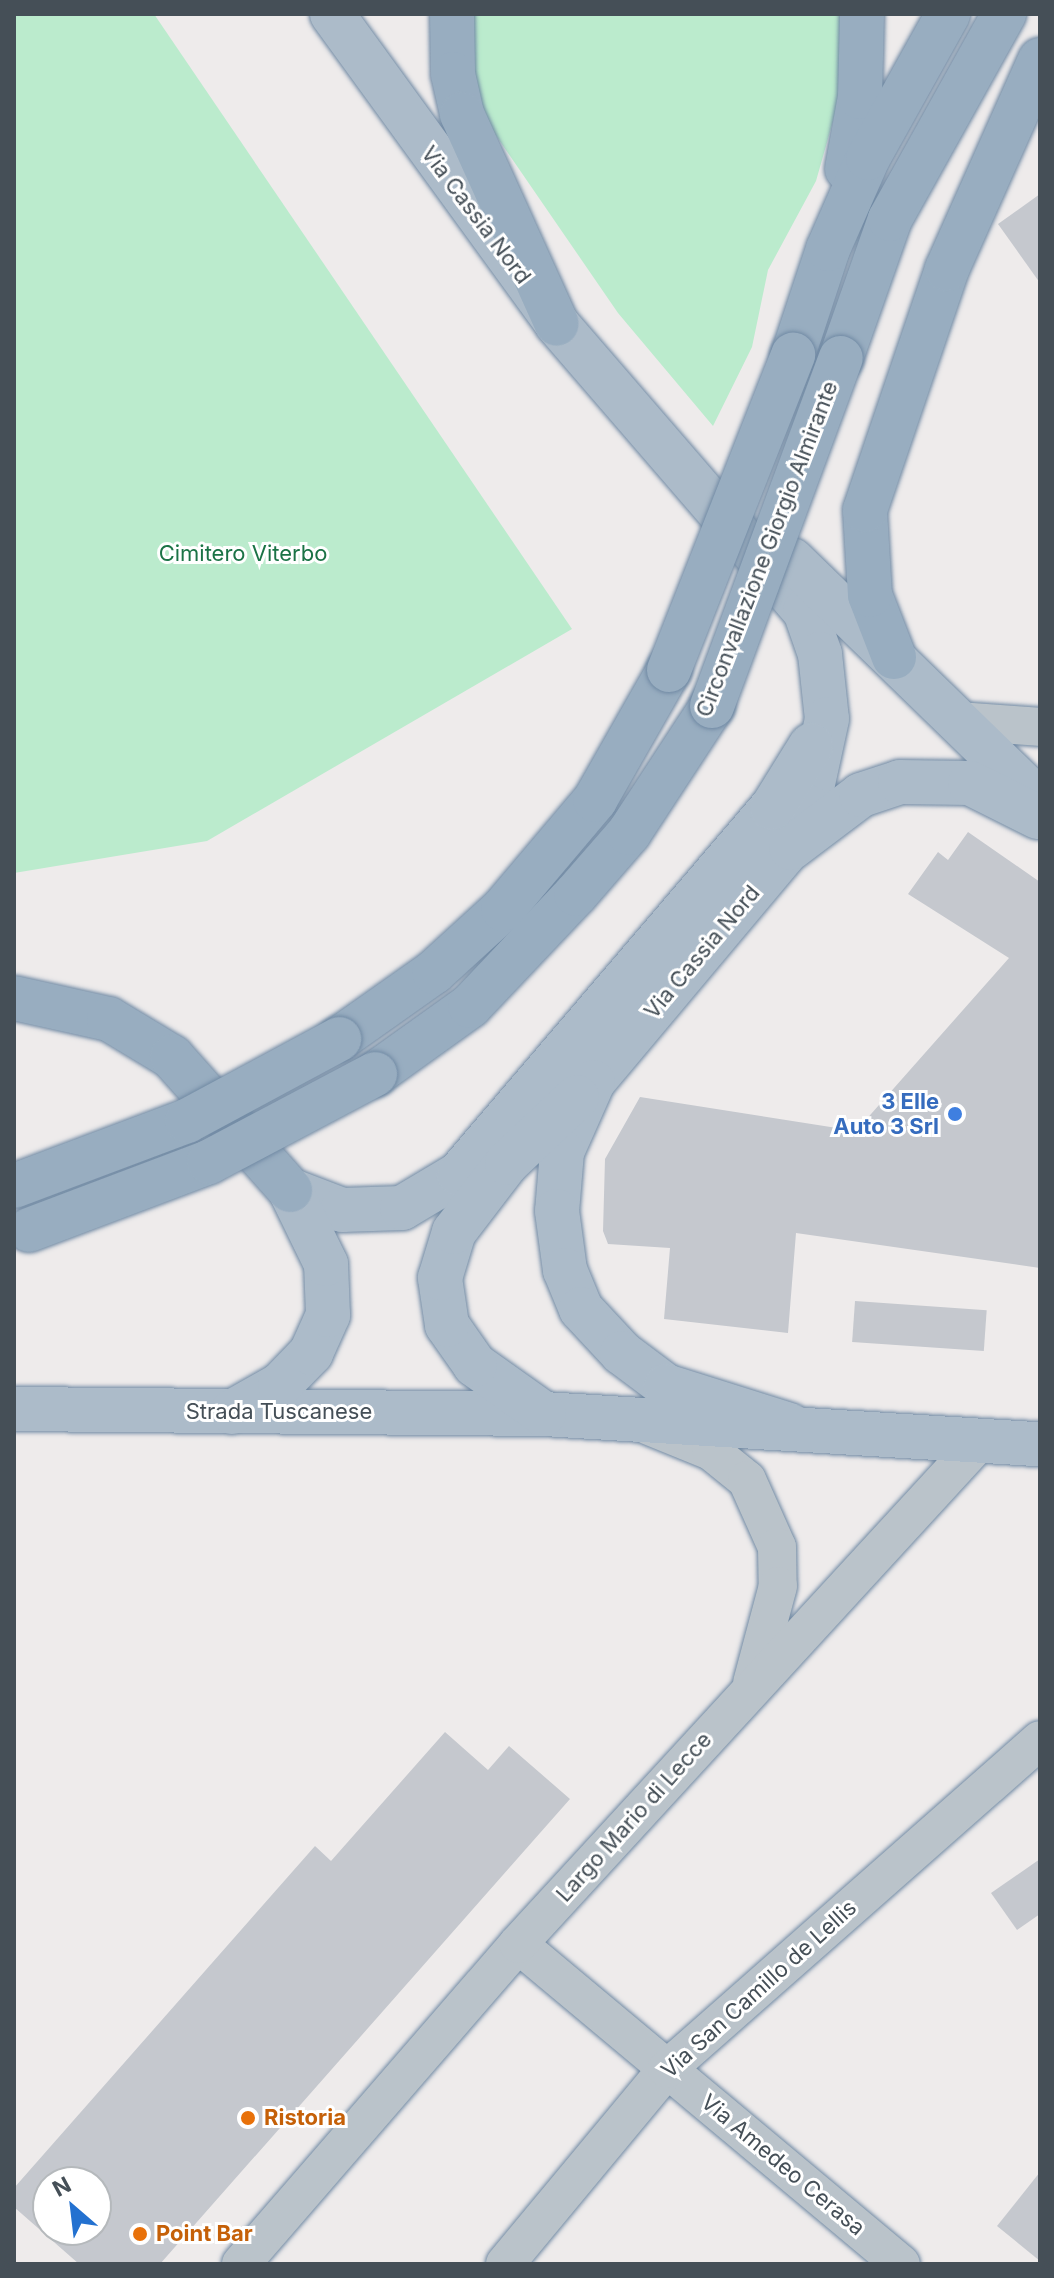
<!DOCTYPE html>
<html>
<head>
<meta charset="utf-8">
<style>
  body { margin:0 }
  #map { position:relative; width:1054px; height:2278px; overflow:hidden; background:#eeebeb; font-family:Inter,sans-serif }
  div>[style] { position:absolute }
  [style*='--x'] { left:calc(var(--x)*1px); top:calc(var(--y)*1px); width:calc(var(--w)*1px); rotate:calc(var(--a)*1deg) }
  .green>* { inset:0; background:#bbebcd }
  .building>* { inset:0; background:#c5c8ce; transform-origin:0 0 }
  .roads { filter:drop-shadow(0 0 2px #718aa4) drop-shadow(0 0 2px #718aa4) }
  .minor>* { height:38px; margin:-19px; padding:0 19px; transform-origin:19px; border-radius:19px; background:#bac3ca }
  .primary>* { height:44px; margin:-22px; padding:0 22px; transform-origin:22px; border-radius:22px; background:#acbbc9 }
  .trunk>* { height:44px; margin:-22px; padding:0 22px; transform-origin:22px; border-radius:22px; background:#98adc0 }
  .bridges { filter:drop-shadow(0 0 2px #718aa4) drop-shadow(0 0 2px #718aa4) }
  .trunk-bridge>* { height:44px; margin:-22px; padding:0 22px; transform-origin:22px; border-radius:22px; background:#98adc0 }
  .dots>* { width:22px; height:22px; translate:-50% -50%; box-sizing:border-box; border:4px solid #fff; border-radius:50% }
  span { translate:-50% -50%; white-space:nowrap; text-align:center; line-height:1.15; -webkit-text-stroke:6px #fff; paint-order:stroke }
  .street-label { font-size:22px; color:#454f57 }
  .park-label { font-size:22px; color:#1b7346 }
  .shop-label { font-size:22px; color:#366cbe; font-weight:700 }
  .right { translate:-100% -50%; text-align:right }
  .food-label { font-size:22px; color:#c56008; font-weight:700 }
  .left { translate:0 -50%; text-align:left }
  .frame { position:absolute; inset:0; border:16px solid #454f57; pointer-events:none }
  .north { position:absolute; left:32px; top:2166px; width:80px; height:80px; box-sizing:border-box; background:#fff; border:2px solid #b5b9bc; border-radius:50%; rotate:332deg; font-size:22px; font-weight:700; line-height:32px; text-align:center; color:#454f57 }
  .north::after { content:''; display:block; margin:auto; width:28px; height:36px; background:#2371d0; clip-path:polygon(50% 0,100% 100%,50% 72%,0 100%) }
</style>
</head>
<body>
<div id="map">
  <div class="green">
    <i style="clip-path:polygon(14px 14px,154px 14px,572px 629px,207px 841px,14px 873px)"></i>
    <i style="clip-path:polygon(472px 14px,848px 14px,847px 72px,816px 181px,768px 270px,752px 347px,713px 426px,618px 313px,486px 121px,472px 65px)"></i>
  </div>
  <div class="building">
    <i style="clip-path:polygon(1040px 194px,1040px 283px,998px 224px)"></i>
    <i style="clip-path:polygon(968px 832px,1040px 882px,1040px 1268px,796px 1233px,788px 1333px,664px 1319px,670px 1248px,608px 1244px,603px 1231px,605px 1159px,640px 1097px,856px 1131px,1009px 958px,908px 894px,938px 852px,948px 860px)"></i>
    <i style="left:855px;top:1301px;width:132px;height:41px;rotate:4deg"></i>
    <i style="clip-path:polygon(evenodd,445px 1732px,488px 1770px,509px 1746px,570px 1799px,160px 2264px,79px 2264px,14px 2207px,14px 2188px,315px 1846px,331px 1861px,445px 1732px,48px 2182px,96px 2182px,96px 2230px,48px 2230px,48px 2182px)"></i>
    <i style="clip-path:polygon(1040px 1859px,1040px 1914px,1017px 1930px,991px 1893px)"></i>
    <i style="clip-path:polygon(1040px 2172px,1040px 2261px,997px 2226px)"></i>
  </div>
  <div class="roads">
    <div class="minor">
      <i style="--x:959;--y:721;--w:81;--a:4.2"></i>
      <i style="--x:649;--y:1426;--w:67;--a:22"></i>
      <i style="--x:711;--y:1451;--w:46;--a:38.9"></i>
      <i style="--x:747;--y:1480;--w:73;--a:65.9"></i>
      <i style="--x:777;--y:1547;--w:39;--a:89"></i>
      <i style="--x:778;--y:1586;--w:100;--a:105"></i>
      <i style="--x:518;--y:1944;--w:499;--a:39.9"></i>
      <i style="--x:241;--y:2264;--w:423;--a:-49.1"></i>
      <i style="--x:518;--y:1944;--w:683;--a:-47.43"></i>
      <i style="--x:505;--y:2264;--w:254;--a:-50.3"></i>
      <i style="--x:667;--y:2069;--w:497;--a:-41.4"></i>
    </div>
    <div class="primary">
      <i style="--x:332;--y:14;--w:383;--a:54"></i>
      <i style="--x:557;--y:324;--w:379;--a:49.2"></i>
      <i style="--x:805;--y:611;--w:46;--a:70.8"></i>
      <i style="--x:820;--y:654;--w:65;--a:83.9"></i>
      <i style="--x:827;--y:719;--w:90;--a:102.2"></i>
      <i style="--x:808;--y:807;--w:51;--a:116.6"></i>
      <i style="--x:785;--y:853;--w:299;--a:130"></i>
      <i style="--x:593;--y:1082;--w:77;--a:113.9"></i>
      <i style="--x:562;--y:1152;--w:59;--a:94.8"></i>
      <i style="--x:557;--y:1211;--w:60;--a:82.3"></i>
      <i style="--x:565;--y:1270;--w:42;--a:67.7"></i>
      <i style="--x:581;--y:1309;--w:60;--a:47"></i>
      <i style="--x:622;--y:1353;--w:55;--a:36.9"></i>
      <i style="--x:666;--y:1386;--w:130;--a:17.5"></i>
      <i style="--x:792;--y:560;--w:346;--a:44.2"></i>
      <i style="--x:791;--y:848;--w:88;--a:-37.1"></i>
      <i style="--x:861;--y:795;--w:41;--a:-18.4"></i>
      <i style="--x:900;--y:782;--w:70;--a:0.8"></i>
      <i style="--x:970;--y:783;--w:76;--a:26.6"></i>
      <i style="--x:290;--y:1190;--w:56;--a:21"></i>
      <i style="--x:342;--y:1210;--w:60;--a:-1.9"></i>
      <i style="--x:402;--y:1208;--w:66;--a:-30.8"></i>
      <i style="--x:459;--y:1174;--w:482;--a:-49.5"></i>
      <i style="--x:772;--y:808;--w:74;--a:-58.2"></i>
      <i style="--x:14;--y:1409;--w:530;--a:0.54"></i>
      <i style="--x:544;--y:1414;--w:497;--a:3.5"></i>
      <i style="--x:232;--y:1412;--w:55;--a:-29.4"></i>
      <i style="--x:280;--y:1385;--w:45;--a:-45.9"></i>
      <i style="--x:311;--y:1353;--w:42;--a:-65.9"></i>
      <i style="--x:328;--y:1315;--w:51;--a:-92.2"></i>
      <i style="--x:326;--y:1264;--w:82;--a:-115.9"></i>
      <i style="--x:544;--y:1414;--w:85;--a:-144.6"></i>
      <i style="--x:475;--y:1365;--w:49;--a:-125"></i>
      <i style="--x:447;--y:1325;--w:48;--a:-98.5"></i>
      <i style="--x:440;--y:1278;--w:48;--a:-73.1"></i>
      <i style="--x:454;--y:1232;--w:87;--a:-52.5"></i>
      <i style="--x:507;--y:1163;--w:96;--a:-43.3"></i>
    </div>
    <div class="trunk">
      <i style="--x:452;--y:14;--w:60;--a:89"></i>
      <i style="--x:453;--y:74;--w:41;--a:77.3"></i>
      <i style="--x:462;--y:114;--w:230;--a:65.7"></i>
      <i style="--x:847;--y:169;--w:73;--a:-79.8"></i>
      <i style="--x:860;--y:97;--w:83;--a:-88.6"></i>
      <i style="--x:793;--y:355;--w:112;--a:-71.7"></i>
      <i style="--x:828;--y:249;--w:99;--a:-66.3"></i>
      <i style="--x:868;--y:158;--w:165;--a:-60.9"></i>
      <i style="--x:841;--y:358;--w:147;--a:-70.6"></i>
      <i style="--x:890;--y:219;--w:235;--a:-60.9"></i>
      <i style="--x:894;--y:657;--w:66;--a:-111.2"></i>
      <i style="--x:870;--y:595;--w:85;--a:-93.4"></i>
      <i style="--x:865;--y:510;--w:255;--a:-71.2"></i>
      <i style="--x:947;--y:269;--w:229;--a:-66"></i>
      <i style="--x:14;--y:998;--w:97;--a:12.5"></i>
      <i style="--x:109;--y:1019;--w:74;--a:31.1"></i>
      <i style="--x:172;--y:1057;--w:178;--a:48.4"></i>
      <i style="--x:339;--y:1039;--w:116;--a:-35.2"></i>
      <i style="--x:434;--y:972;--w:93;--a:-42.4"></i>
      <i style="--x:503;--y:909;--w:143;--a:-49.8"></i>
      <i style="--x:595;--y:800;--w:150;--a:-60.4"></i>
      <i style="--x:375;--y:1074;--w:117;--a:-35.6"></i>
      <i style="--x:470;--y:1006;--w:154;--a:-46.6"></i>
      <i style="--x:576;--y:894;--w:81;--a:-49"></i>
      <i style="--x:629;--y:833;--w:152;--a:-56.8"></i>
    </div>
  </div>
  <div class="bridges">
    <div class="trunk-bridge">
      <i style="--x:669;--y:670;--w:339;--a:-68.5"></i>
      <i style="--x:712;--y:706;--w:371;--a:-69.7"></i>
      <i style="--x:14;--y:1186;--w:185;--a:-20.6"></i>
      <i style="--x:187;--y:1121;--w:173;--a:-28.3"></i>
      <i style="--x:29;--y:1230;--w:192;--a:-20.7"></i>
      <i style="--x:209;--y:1162;--w:188;--a:-27.9"></i>
    </div>
  </div>
  <div class="dots">
    <i style="left:955px;top:1114px;background:#3f7fe0"></i>
    <i style="left:248px;top:2118px;background:#e8710a"></i>
    <i style="left:140px;top:2234px;background:#e8710a"></i>
  </div>
  <div class="street-label">
    <span style="left:476px;top:215px;rotate:53deg">Via Cassia Nord</span>
    <span style="left:767px;top:549px;rotate:-69deg">Circonvallazione Giorgio Almirante</span>
    <span style="left:702px;top:952px;rotate:-50deg">Via Cassia Nord</span>
    <span style="left:279px;top:1412px">Strada Tuscanese</span>
    <span style="left:634px;top:1817px;rotate:-48deg">Largo Mario di Lecce</span>
    <span style="left:759px;top:1989px;rotate:-42deg">Via San Camillo de Lellis</span>
    <span style="left:783px;top:2165px;rotate:40deg">Via Amedeo Cerasa</span>
  </div>
  <div class="park-label">
    <span style="left:243px;top:554px">Cimitero Viterbo</span>
  </div>
  <div class="shop-label">
    <span class="right" style="left:939px;top:1114px">3 Elle<br>Auto 3 Srl</span>
  </div>
  <div class="food-label">
    <span class="left" style="left:264px;top:2118px">Ristoria</span>
    <span class="left" style="left:156px;top:2234px">Point Bar</span>
  </div>
  <div class="frame"></div>
  <div class="north">N</div>
</div>
</body>
</html>
